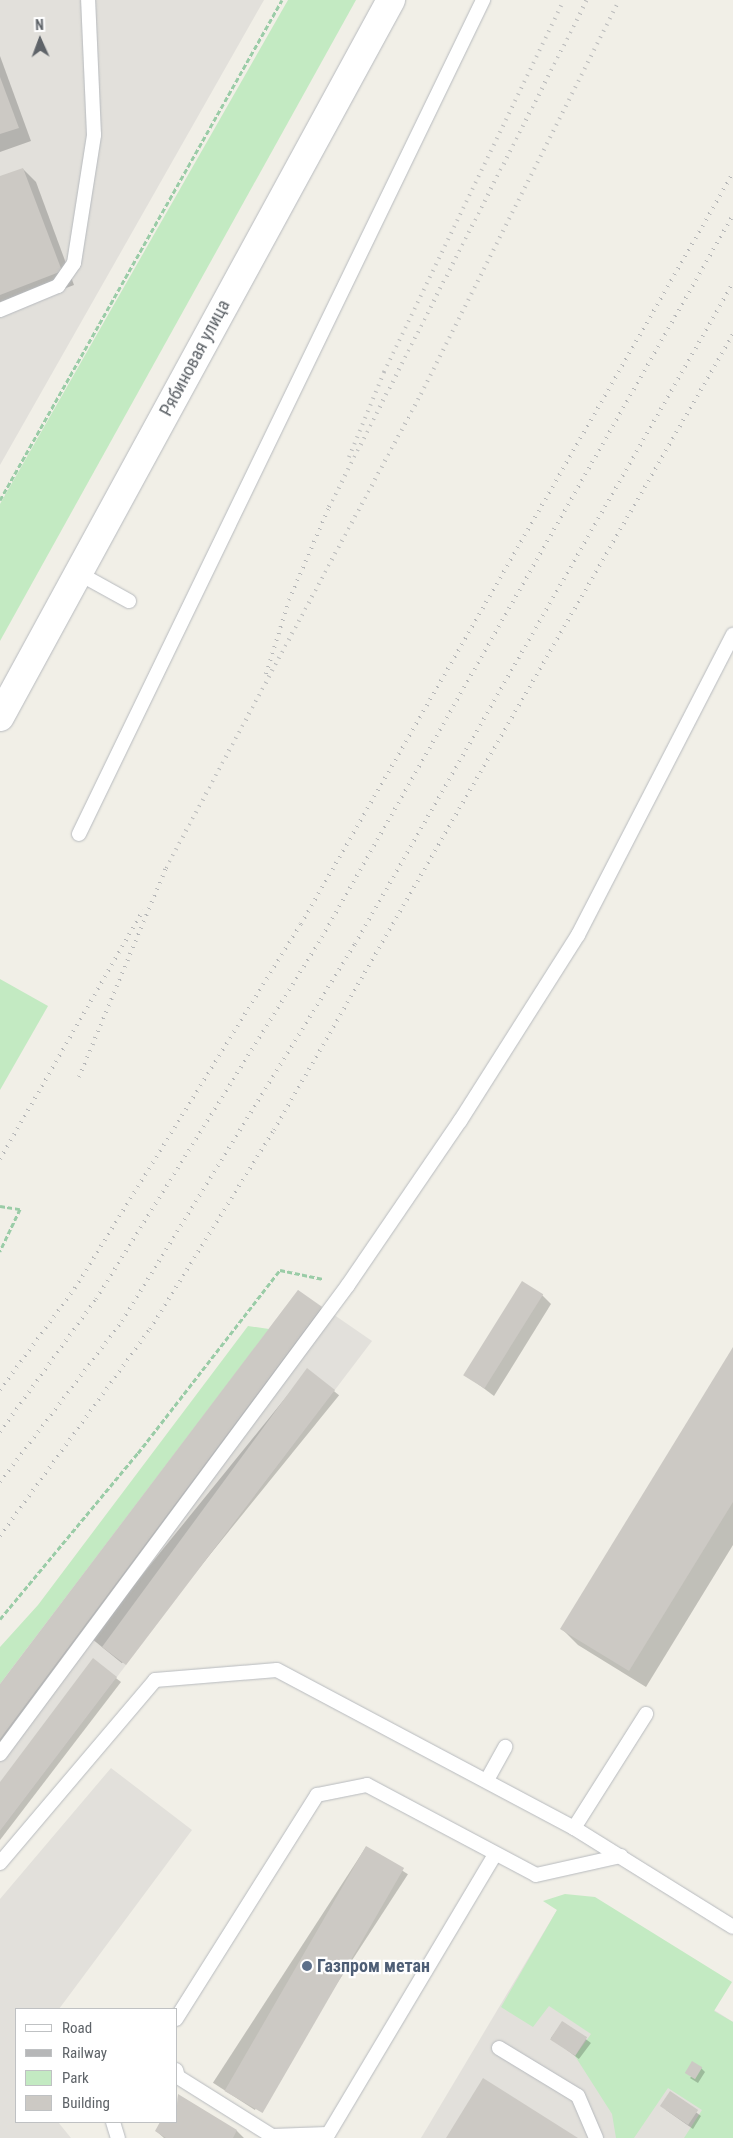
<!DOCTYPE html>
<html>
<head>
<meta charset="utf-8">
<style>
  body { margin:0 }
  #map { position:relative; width:733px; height:2138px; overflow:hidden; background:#f1efe7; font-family:"Roboto Condensed",sans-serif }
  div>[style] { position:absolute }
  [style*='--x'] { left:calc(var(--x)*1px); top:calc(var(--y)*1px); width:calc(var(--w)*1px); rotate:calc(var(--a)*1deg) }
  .industrial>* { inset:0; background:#e2e0db }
  .green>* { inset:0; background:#c3eac2 }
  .shadow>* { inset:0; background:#0003; transform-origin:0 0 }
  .building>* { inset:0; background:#ccc9c4; transform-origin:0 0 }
  .path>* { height:3px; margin-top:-1.5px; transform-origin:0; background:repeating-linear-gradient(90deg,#9acca7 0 5px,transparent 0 7.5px) }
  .roads { filter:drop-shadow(0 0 1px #b7babe) drop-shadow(0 0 1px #b7babe) }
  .lane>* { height:14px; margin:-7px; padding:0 7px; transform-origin:7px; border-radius:7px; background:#fff }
  .secondary>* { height:28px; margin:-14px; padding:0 14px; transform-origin:14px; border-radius:14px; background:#fff }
  .rail>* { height:4px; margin-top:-2px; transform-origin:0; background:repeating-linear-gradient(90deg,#b6b7b8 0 1px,transparent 0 7px) }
  .dots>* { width:14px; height:14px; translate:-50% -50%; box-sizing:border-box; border:2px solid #fff; border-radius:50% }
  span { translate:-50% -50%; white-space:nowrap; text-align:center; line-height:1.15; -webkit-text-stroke:4.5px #fff; paint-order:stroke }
  .street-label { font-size:18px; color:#5e6368 }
  .service-label { font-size:18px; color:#4e5e75; font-weight:700 }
  .left { translate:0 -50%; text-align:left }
  .legend { position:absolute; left:15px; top:2008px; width:162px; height:115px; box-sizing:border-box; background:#fff; border:1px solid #bfc1c3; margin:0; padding:6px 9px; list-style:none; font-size:15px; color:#5e6368 }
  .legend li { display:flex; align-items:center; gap:10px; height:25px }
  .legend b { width:25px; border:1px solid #bfc1c3 }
  .north { position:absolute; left:15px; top:15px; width:50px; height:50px; -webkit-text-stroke:4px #fff; paint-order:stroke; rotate:358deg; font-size:14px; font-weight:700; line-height:20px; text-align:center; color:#5e6368 }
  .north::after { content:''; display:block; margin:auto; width:18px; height:22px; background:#5e6368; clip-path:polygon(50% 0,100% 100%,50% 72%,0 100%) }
</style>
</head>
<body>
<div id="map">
  <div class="industrial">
    <i style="clip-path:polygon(0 0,264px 0,0 465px)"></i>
    <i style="clip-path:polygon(298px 1290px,372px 1341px,0 1831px,0 1684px)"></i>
    <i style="clip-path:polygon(111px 1768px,192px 1830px,59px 2009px,16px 2009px,16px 2122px,58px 2122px,71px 2138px,0 2138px,0 1899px)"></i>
    <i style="clip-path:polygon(557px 1910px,733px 2022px,733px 2138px,421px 2138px)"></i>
  </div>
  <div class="green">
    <i style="clip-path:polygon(288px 0,356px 0,0 641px,0 504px)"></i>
    <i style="clip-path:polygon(0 979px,48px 1006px,0 1090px)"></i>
    <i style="clip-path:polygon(248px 1326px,269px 1329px,0 1684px,0 1647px,38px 1605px)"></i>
    <i style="clip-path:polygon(565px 1894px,595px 1897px,732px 1982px,714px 2011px,733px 2022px,733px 2138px,684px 2138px,702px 2110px,668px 2088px,634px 2138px,616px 2138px,612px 2114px,575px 2056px,591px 2034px,549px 2006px,533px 2027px,501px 2007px,557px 1910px,543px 1901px)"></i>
  </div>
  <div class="shadow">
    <i style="clip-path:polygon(0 56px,31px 141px,0 152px)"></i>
    <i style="clip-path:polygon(23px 169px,36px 182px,74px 285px,0 313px,0 177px)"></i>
    <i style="clip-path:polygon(542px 1295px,551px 1304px,494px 1396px,466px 1375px)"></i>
    <i style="clip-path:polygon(321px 1308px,325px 1312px,0 1748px,0 1686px)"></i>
    <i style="clip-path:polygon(733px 1349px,733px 1545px,646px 1687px,578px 1645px,562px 1629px)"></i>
    <i style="left:308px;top:1370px;width:40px;height:345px;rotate:39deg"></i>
    <i style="clip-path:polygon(93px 1660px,121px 1682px,0 1840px,0 1784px)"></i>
    <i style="left:366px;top:1847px;width:50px;height:281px;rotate:33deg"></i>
    <i style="left:563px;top:2022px;width:35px;height:20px;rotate:37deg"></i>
    <i style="clip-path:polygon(701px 2068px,705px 2072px,698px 2083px,690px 2078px)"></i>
    <i style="clip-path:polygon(670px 2093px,701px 2116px,693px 2129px,666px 2110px)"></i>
    <i style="clip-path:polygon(178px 2095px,237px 2131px,244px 2138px,164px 2138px,156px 2131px,162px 2122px,176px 2122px)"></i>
  </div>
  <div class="building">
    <i style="clip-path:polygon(0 77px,19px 128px,0 134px)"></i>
    <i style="clip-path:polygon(23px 168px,62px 271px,0 295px,0 176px)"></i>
    <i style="left:522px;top:1281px;width:25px;height:111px;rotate:32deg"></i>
    <i style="clip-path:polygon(298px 1290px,322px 1307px,0 1739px,0 1684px)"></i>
    <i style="clip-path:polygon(733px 1347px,733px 1502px,629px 1671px,560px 1629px)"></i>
    <i style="clip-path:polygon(307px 1368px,335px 1390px,126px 1665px,102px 1647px)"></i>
    <i style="clip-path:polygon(93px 1658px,117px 1677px,0 1831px,0 1782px)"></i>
    <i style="left:366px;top:1846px;width:44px;height:283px;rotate:30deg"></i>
    <i style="left:562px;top:2021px;width:30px;height:22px;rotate:33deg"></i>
    <i style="left:692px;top:2061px;width:12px;height:14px;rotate:31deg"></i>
    <i style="clip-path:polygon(483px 2078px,578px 2138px,446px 2138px)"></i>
    <i style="left:670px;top:2091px;width:34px;height:18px;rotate:34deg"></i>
    <i style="clip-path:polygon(178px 2094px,237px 2130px,233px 2138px,166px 2138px,155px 2131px,160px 2122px,176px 2122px)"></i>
  </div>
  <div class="path">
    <i style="--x:0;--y:500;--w:574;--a:-60.58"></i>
    <i style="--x:0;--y:1206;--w:20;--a:9"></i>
    <i style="--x:20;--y:1209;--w:47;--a:115.5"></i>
    <i style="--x:0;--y:1619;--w:216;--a:-50.3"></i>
    <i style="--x:138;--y:1453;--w:232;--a:-52.2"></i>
    <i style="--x:280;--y:1270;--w:44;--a:11.8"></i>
  </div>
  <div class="roads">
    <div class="lane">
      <i style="--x:0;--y:310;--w:63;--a:-22.5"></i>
      <i style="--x:58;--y:286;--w:28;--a:-55"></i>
      <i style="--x:74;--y:263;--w:130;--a:-81.1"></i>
      <i style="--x:94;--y:135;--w:135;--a:-92.5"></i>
      <i style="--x:80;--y:574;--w:56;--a:28.9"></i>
      <i style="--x:79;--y:834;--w:927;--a:-64.15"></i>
      <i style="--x:0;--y:1754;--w:584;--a:-53.42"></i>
      <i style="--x:348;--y:1285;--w:199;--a:-55.7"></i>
      <i style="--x:460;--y:1121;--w:220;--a:-57.6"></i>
      <i style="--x:578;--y:935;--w:338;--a:-62.7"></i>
      <i style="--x:487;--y:1780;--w:38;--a:-61"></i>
      <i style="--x:574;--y:1828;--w:135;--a:-57.7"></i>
      <i style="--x:0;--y:1863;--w:240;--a:-49.7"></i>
      <i style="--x:155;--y:1680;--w:122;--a:-4.7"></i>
      <i style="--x:277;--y:1670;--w:336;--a:28"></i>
      <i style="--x:574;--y:1828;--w:187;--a:31.9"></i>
      <i style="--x:176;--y:2019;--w:265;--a:-57.8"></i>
      <i style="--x:317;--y:1795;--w:51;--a:-11.3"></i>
      <i style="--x:367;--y:1785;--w:191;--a:28"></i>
      <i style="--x:536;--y:1875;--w:87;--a:-12.6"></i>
      <i style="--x:499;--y:2048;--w:92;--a:31.3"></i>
      <i style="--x:578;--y:2096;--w:46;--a:66.8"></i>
      <i style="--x:176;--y:2070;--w:7;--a:74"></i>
      <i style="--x:178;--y:2077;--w:111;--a:32.1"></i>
      <i style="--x:272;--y:2136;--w:56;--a:-2"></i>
      <i style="--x:113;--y:2122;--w:17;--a:73"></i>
      <i style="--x:326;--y:2138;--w:330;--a:-59.2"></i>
    </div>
    <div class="secondary">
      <i style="--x:0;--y:717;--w:817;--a:-61.4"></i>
    </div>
  </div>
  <div class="rail">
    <i style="--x:349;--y:457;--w:92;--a:-67.6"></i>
    <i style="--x:384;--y:372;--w:413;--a:-64.2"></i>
    <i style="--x:266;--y:674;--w:77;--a:-72.7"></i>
    <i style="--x:289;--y:600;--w:101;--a:-66.7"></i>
    <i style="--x:329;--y:507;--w:569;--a:-63.03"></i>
    <i style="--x:79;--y:1077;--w:226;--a:-67.4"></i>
    <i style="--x:166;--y:868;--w:538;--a:-61.72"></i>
    <i style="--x:421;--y:394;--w:441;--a:-63.3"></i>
    <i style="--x:0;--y:1159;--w:287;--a:-60.1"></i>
    <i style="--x:0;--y:1390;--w:127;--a:-53.7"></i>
    <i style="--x:75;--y:1288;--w:428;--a:-58.2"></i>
    <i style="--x:301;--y:924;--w:866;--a:-60.09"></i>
    <i style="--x:0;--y:1432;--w:164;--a:-54.2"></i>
    <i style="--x:96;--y:1299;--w:427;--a:-58"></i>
    <i style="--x:322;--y:937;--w:831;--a:-60.35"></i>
    <i style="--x:0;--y:1482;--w:202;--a:-52.8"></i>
    <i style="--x:122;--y:1321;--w:443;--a:-58.3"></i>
    <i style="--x:355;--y:944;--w:761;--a:-60.24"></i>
    <i style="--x:0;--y:1536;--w:256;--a:-54.1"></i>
    <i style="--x:150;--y:1329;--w:234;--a:-58.1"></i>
    <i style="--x:274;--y:1130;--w:919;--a:-60.03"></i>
  </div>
  <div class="dots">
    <i style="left:307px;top:1966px;background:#5c6f8a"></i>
  </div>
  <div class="street-label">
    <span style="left:195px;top:358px;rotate:-62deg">Рябиновая улица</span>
  </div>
  <div class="service-label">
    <span class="left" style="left:317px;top:1966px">Газпром метан</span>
  </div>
  <ul class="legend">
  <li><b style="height:6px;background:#fff"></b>Road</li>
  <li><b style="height:6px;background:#b6b7b8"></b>Railway</li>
  <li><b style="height:14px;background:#c3eac2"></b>Park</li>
  <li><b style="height:14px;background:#ccc9c4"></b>Building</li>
  </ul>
  <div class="north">N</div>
</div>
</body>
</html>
